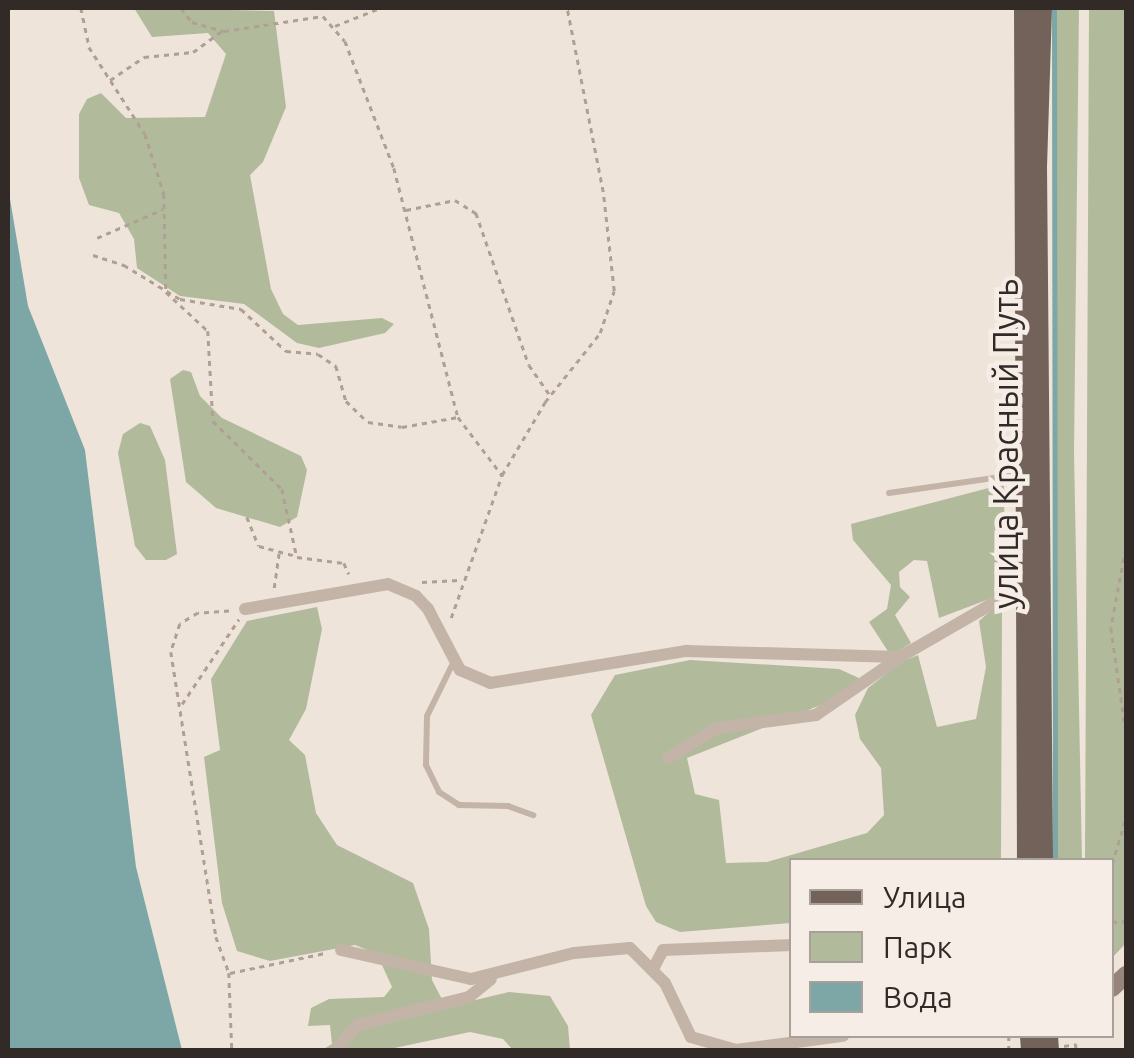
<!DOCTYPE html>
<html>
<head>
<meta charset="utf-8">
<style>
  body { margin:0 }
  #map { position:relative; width:1134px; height:1058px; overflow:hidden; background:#eee4da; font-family:Ubuntu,sans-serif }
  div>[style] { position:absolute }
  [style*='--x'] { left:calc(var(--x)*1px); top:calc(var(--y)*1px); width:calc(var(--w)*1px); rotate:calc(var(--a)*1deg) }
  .green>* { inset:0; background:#b1bb9c }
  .water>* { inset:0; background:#7da6a7 }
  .stream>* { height:5px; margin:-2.5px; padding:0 2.5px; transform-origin:2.5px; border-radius:2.5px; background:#7da6a7 }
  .path>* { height:2.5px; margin-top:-1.25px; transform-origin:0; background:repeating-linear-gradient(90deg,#b09f93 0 5px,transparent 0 10px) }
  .lane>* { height:6px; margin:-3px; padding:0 3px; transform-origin:3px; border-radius:3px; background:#c4b4a8 }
  .street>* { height:12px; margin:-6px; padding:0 6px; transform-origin:6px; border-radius:6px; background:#c4b4a8 }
  .secondary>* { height:18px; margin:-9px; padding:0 9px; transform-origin:9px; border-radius:9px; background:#97847a }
  .primary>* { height:20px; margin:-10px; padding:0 10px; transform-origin:10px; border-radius:10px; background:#72625a }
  span { translate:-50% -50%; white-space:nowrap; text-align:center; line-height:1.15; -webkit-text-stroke:9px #f6eee6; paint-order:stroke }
  .street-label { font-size:35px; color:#322a27 }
  .frame { position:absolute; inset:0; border:10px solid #322a27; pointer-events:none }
  .legend { position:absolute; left:789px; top:858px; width:325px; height:180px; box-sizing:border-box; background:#f6eee6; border:2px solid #a8a09a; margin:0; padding:12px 18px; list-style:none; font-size:30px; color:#322a27 }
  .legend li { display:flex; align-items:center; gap:20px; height:50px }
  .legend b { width:50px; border:2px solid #a8a09a }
</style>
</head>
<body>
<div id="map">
  <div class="green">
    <i style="clip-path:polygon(134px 8px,274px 11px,286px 107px,263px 162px,250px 175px,271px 289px,283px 314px,298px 325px,382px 318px,394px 324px,385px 333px,319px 348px,297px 343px,244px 304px,180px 296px,137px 268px,134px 239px,119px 213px,89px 205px,79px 178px,79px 114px,87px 99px,101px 93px,126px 118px,205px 117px,226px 54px,208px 33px,152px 37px)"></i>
    <i style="clip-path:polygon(1056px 8px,1079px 8px,1074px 453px,1082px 860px,1055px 858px)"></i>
    <i style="clip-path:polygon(1089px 8px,1126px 8px,1126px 943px,1112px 958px,1112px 860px,1085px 860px)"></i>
    <i style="clip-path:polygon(183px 370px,191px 372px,200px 396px,222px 418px,301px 456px,307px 470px,297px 517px,280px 527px,216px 508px,186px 482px,170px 379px)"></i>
    <i style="clip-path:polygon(140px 423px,150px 426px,165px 460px,177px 554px,166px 560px,146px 560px,135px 546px,118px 453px,123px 434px)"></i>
    <i style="clip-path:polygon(1004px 484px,1005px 593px,939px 618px,927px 561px,914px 560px,899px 572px,900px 587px,910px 597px,895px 615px,911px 643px,891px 656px,869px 622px,887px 609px,891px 585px,853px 540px,851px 524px)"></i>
    <i style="clip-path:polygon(996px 606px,1002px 609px,1001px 860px,792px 860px,791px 923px,680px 932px,656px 922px,646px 906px,591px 715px,615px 675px,690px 660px,839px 669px,859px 678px,841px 697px,687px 758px,695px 794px,719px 800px,726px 863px,767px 862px,867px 833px,884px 815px,881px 768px,860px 739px,855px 715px,868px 688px,901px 662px,918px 655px,937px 727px,976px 719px,986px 667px,979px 621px)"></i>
    <i style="clip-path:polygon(317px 607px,322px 629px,306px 709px,289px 740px,305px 755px,316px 813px,337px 845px,413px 883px,429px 929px,432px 980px,446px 1007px,509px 992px,550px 996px,568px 1026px,570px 1050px,513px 1050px,503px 1039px,470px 1032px,385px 1050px,322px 1050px,332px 1044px,330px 1025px,308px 1026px,311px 1008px,329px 999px,384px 997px,392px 987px,377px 954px,355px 945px,270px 961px,237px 951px,222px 903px,204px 757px,220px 750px,211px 679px,247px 621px)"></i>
  </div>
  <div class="water">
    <i style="clip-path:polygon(8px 187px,28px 306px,85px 450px,136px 867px,182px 1050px,8px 1050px)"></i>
  </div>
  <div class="stream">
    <i style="--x:1054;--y:8;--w:852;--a:89.93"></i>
  </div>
  <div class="path">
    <i style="--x:81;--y:8;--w:40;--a:78"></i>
    <i style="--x:89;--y:47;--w:103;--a:57.2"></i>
    <i style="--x:145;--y:134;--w:63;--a:72.4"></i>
    <i style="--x:164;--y:194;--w:98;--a:88.8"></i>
    <i style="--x:166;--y:292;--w:57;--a:42.9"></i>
    <i style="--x:208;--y:331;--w:90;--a:86.8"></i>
    <i style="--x:213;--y:421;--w:97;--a:44.6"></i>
    <i style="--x:282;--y:489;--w:70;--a:77.6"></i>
    <i style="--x:297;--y:557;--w:47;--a:7.3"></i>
    <i style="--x:344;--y:563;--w:12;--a:66"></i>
    <i style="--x:181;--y:8;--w:18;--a:52"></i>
    <i style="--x:192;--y:22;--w:33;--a:16"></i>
    <i style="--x:224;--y:31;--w:100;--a:-8.6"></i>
    <i style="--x:323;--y:16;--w:33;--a:49"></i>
    <i style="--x:345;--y:41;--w:136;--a:68.9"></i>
    <i style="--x:394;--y:168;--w:257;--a:75.6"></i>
    <i style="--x:335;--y:26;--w:48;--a:-21.8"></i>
    <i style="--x:110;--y:80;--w:41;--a:-34.1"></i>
    <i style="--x:144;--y:57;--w:49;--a:-5.8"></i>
    <i style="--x:193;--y:52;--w:36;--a:-36"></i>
    <i style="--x:406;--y:210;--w:50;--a:-11.5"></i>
    <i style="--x:455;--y:200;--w:25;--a:32"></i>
    <i style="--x:476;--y:213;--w:161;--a:70.8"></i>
    <i style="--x:529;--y:365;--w:35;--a:55"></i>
    <i style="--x:97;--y:238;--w:72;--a:-23.7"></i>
    <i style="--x:93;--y:255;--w:33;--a:18"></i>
    <i style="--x:124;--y:265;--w:66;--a:31.3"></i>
    <i style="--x:180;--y:299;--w:62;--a:9.3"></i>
    <i style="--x:241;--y:309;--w:62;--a:43"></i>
    <i style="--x:286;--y:351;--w:32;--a:5"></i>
    <i style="--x:318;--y:354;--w:22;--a:34"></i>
    <i style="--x:336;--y:366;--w:36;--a:74"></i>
    <i style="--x:346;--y:401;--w:30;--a:44"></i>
    <i style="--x:368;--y:422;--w:34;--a:8"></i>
    <i style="--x:402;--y:427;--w:57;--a:-10.1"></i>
    <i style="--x:458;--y:417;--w:73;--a:52.8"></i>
    <i style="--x:247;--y:517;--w:31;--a:68"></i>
    <i style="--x:259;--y:546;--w:38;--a:15"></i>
    <i style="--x:1126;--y:548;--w:81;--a:100.6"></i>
    <i style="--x:1111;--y:628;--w:105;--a:81.8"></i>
    <i style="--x:422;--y:582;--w:37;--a:-3"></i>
    <i style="--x:274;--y:588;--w:35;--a:-82"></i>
    <i style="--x:229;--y:611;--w:31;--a:176"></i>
    <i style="--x:198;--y:613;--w:21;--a:149"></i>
    <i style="--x:180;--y:624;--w:29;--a:108"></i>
    <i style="--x:171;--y:652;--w:289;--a:81"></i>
    <i style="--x:216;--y:937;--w:38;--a:70"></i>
    <i style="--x:229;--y:973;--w:77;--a:87.8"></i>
    <i style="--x:451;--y:618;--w:152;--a:-70.4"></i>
    <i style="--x:502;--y:475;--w:85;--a:-59.5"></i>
    <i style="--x:545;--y:402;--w:88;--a:-51.4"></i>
    <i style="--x:600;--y:333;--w:44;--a:-71.6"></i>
    <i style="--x:614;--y:291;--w:100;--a:-96.3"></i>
    <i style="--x:603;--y:192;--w:187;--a:-101.1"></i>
    <i style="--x:182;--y:704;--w:102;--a:-56.2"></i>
    <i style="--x:1112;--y:864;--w:49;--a:-73.4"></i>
    <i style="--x:1112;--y:922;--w:14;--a:-4"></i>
    <i style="--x:230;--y:973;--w:97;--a:-11.9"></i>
    <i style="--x:1009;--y:1036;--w:14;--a:90"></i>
    <i style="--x:1064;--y:1046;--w:12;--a:-9"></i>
    <i style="--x:1076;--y:1044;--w:6;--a:90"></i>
  </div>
  <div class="lane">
    <i style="--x:889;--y:493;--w:133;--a:-8.2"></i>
    <i style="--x:454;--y:661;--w:61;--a:116.1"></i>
    <i style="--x:427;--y:716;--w:49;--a:91.2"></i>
    <i style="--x:426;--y:765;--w:30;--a:64"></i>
    <i style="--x:439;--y:792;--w:24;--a:33"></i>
    <i style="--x:459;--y:805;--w:49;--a:1.2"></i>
    <i style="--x:508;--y:806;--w:27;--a:20"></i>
  </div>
  <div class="street">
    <i style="--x:245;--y:609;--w:145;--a:-9.9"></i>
    <i style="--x:388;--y:584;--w:30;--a:23"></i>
    <i style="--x:416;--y:596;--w:18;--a:47"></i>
    <i style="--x:428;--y:609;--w:69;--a:62.3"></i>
    <i style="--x:460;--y:670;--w:33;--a:23"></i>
    <i style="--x:490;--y:683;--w:199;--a:-9.3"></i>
    <i style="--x:686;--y:651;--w:214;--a:1.6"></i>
    <i style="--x:668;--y:758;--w:57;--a:-31.5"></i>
    <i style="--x:717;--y:728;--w:100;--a:-7.5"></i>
    <i style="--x:816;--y:715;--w:102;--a:-34.6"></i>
    <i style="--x:900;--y:657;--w:126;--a:-30"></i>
    <i style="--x:1009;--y:594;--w:14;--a:0"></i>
    <i style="--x:341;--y:950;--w:133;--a:12.6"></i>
    <i style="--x:471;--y:979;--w:106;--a:-14.2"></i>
    <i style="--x:574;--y:953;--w:56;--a:-5.1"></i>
    <i style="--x:630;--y:948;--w:49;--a:45"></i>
    <i style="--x:665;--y:983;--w:60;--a:64.3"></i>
    <i style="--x:691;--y:1037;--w:47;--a:16.1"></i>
    <i style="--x:736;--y:1050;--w:108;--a:-7.5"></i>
    <i style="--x:654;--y:967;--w:19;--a:-62"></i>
    <i style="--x:663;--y:950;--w:129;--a:-2.2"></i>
    <i style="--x:336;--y:1050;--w:33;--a:-50"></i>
    <i style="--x:357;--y:1025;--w:115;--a:-14"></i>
    <i style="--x:469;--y:997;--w:28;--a:-39"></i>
  </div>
  <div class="secondary">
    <i style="--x:1112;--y:988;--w:19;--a:-43"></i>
  </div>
  <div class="primary">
    <i style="--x:1024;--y:8;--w:852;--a:89.8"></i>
    <i style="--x:1042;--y:8;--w:158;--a:91.8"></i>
    <i style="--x:1037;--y:166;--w:694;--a:89.5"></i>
    <i style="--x:1030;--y:1036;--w:14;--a:86"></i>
    <i style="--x:1048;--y:1036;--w:14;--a:86"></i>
  </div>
  <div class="street-label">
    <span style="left:1005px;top:444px;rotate:-90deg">улица Красный Путь</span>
  </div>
  <div class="frame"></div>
  <ul class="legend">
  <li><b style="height:12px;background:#72625a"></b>Улица</li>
  <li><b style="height:28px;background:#b1bb9c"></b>Парк</li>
  <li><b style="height:28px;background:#7da6a7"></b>Вода</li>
  </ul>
</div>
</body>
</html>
